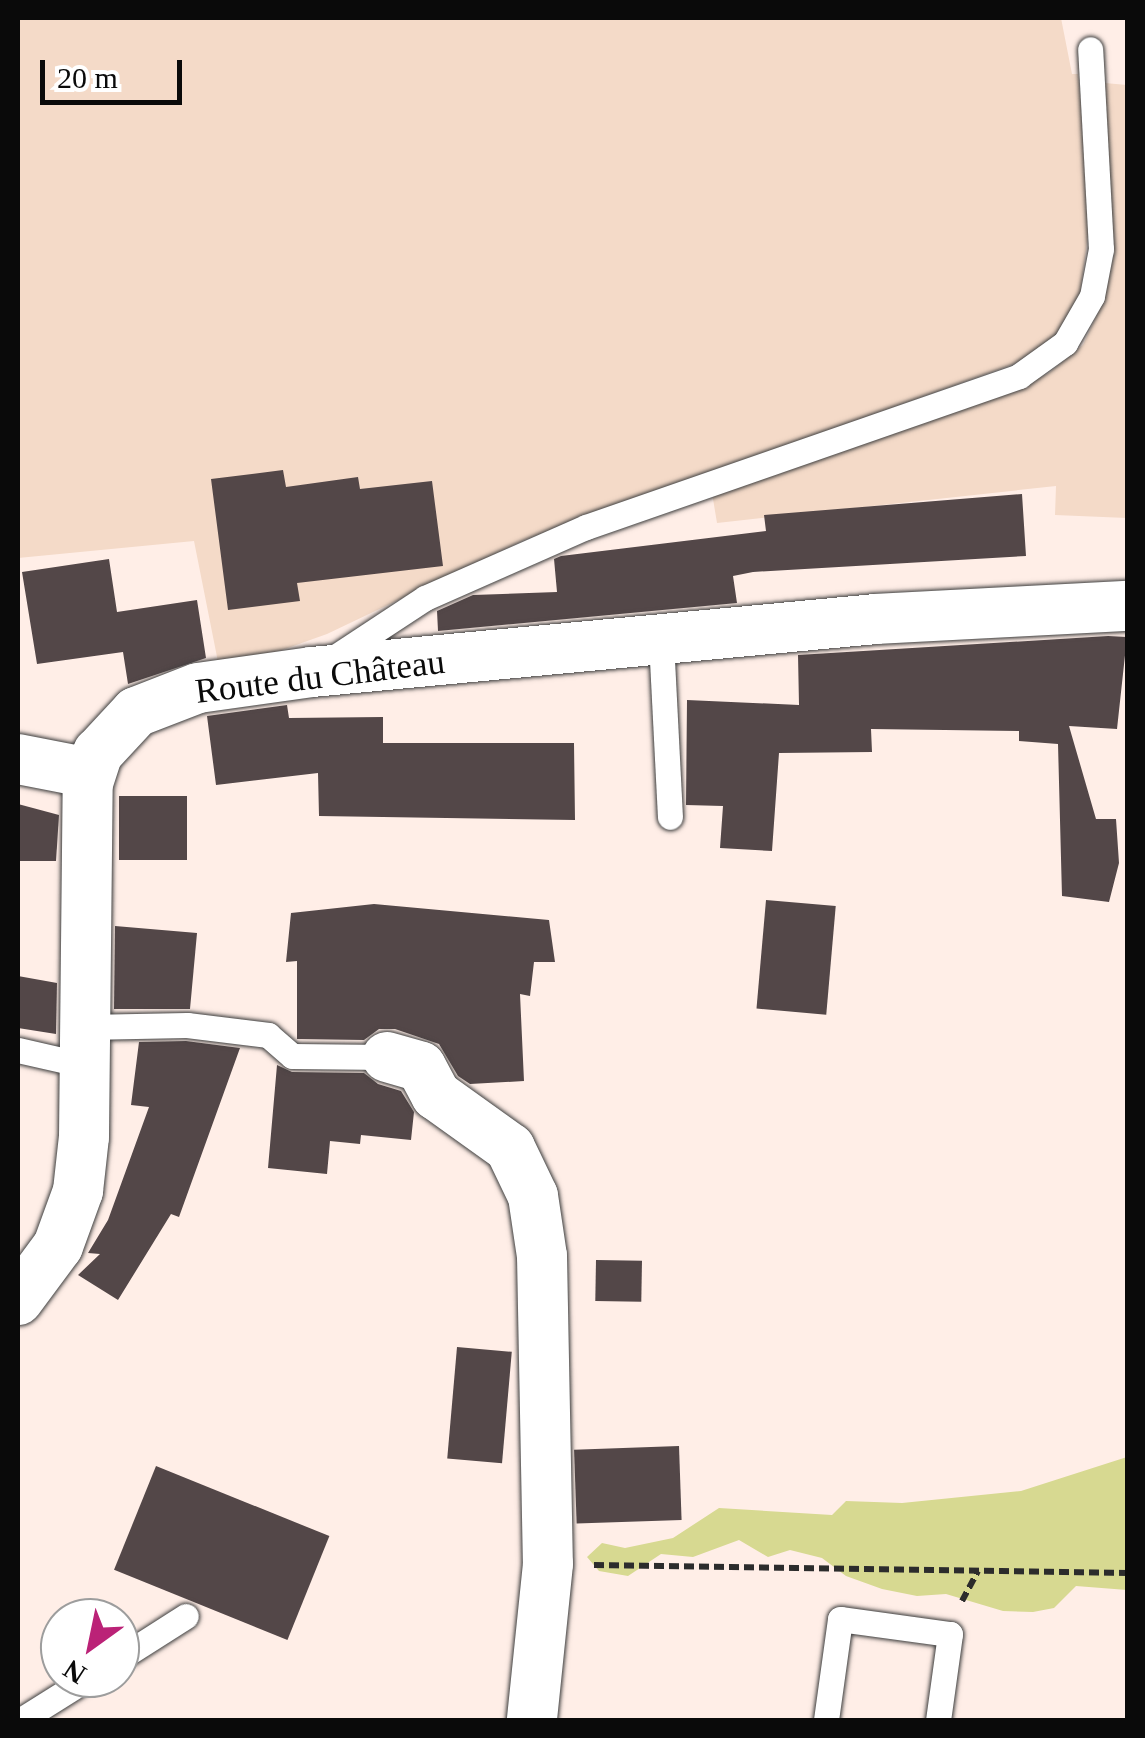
<!DOCTYPE html>
<html>
<head>
<meta charset="utf-8">
<style>
  body { margin:0 }
  #map { position:relative; width:1145px; height:1738px; overflow:hidden; background:#ffeee7; font-family:Georgia,serif }
  div>[style] { position:absolute }
  [style*='--x'] { left:calc(var(--x)*1px); top:calc(var(--y)*1px); width:calc(var(--w)*1px); rotate:calc(var(--a)*1deg) }
  .farmland>* { inset:0; background:#f4dac8 }
  .forest>* { inset:0; background:#d7d991 }
  .building>* { inset:0; background:#534748; transform-origin:0 0 }
  .path>* { height:6px; margin-top:-3px; transform-origin:0; background:repeating-linear-gradient(90deg,#2c2c2c 0 10px,transparent 0 15px) }
  .roads { filter:drop-shadow(0 0 2px #3d3d3d) drop-shadow(0 0 2px #3d3d3d) }
  .lane>* { height:25px; margin:-12.5px; padding:0 12.5px; transform-origin:12.5px; border-radius:12.5px; background:#fff }
  .street>* { height:50px; margin:-25px; padding:0 25px; transform-origin:25px; border-radius:25px; background:#fff }
  span { translate:-50% -50%; white-space:nowrap; text-align:center; line-height:1.15; -webkit-text-stroke:10px #fff; paint-order:stroke }
  .street-label { font-size:35px; color:#0a0a0a }
  .frame { position:absolute; inset:0; border:20px solid #0a0a0a; pointer-events:none }
  .north { position:absolute; left:40px; top:1598px; width:100px; height:100px; box-sizing:border-box; background:#fff; border:2px solid #9d9d9d; border-radius:50%; rotate:213deg; font-size:28px; font-weight:700; line-height:40px; text-align:center; color:#0a0a0a }
  .north::after { content:''; display:block; margin:auto; width:35px; height:45px; background:#b27; clip-path:polygon(50% 0,100% 100%,50% 72%,0 100%) }
  .scale { position:absolute; left:40px; top:60px; width:142px; height:45px; box-sizing:border-box; border:5px solid #0a0a0a; border-top:0; padding-left:12px; font-size:30px; line-height:35px; white-space:nowrap; color:#0a0a0a; -webkit-text-stroke:8px #fff; paint-order:stroke }
</style>
</head>
<body>
<div id="map">
  <div class="farmland">
    <i style="clip-path:polygon(18px 18px,1061px 18px,1072px 74px,1078px 74px,1091px 212px,1079px 302px,1042px 354px,524px 540px,327px 634px,220px 672px,194px 541px,18px 558px)"></i>
    <i style="clip-path:polygon(1105px 83px,1127px 85px,1127px 518px,1055px 515px,1056px 486px,717px 523px,712px 493px,1005px 394px,1049px 373px,1083px 345px,1104px 300px,1114px 255px)"></i>
  </div>
  <div class="forest">
    <i style="clip-path:polygon(1127px 1457px,1127px 1590px,1076px 1586px,1054px 1608px,1033px 1612px,1003px 1611px,946px 1594px,917px 1596px,882px 1589px,846px 1576px,822px 1558px,790px 1550px,768px 1557px,739px 1540px,693px 1557px,661px 1554px,628px 1576px,599px 1571px,587px 1557px,602px 1543px,625px 1548px,673px 1538px,719px 1508px,832px 1515px,846px 1501px,902px 1503px,1021px 1491px)"></i>
  </div>
  <div class="building">
    <i style="clip-path:polygon(283px 470px,286px 487px,358px 477px,360px 489px,432px 481px,443px 566px,297px 583px,300px 601px,228px 610px,211px 479px)"></i>
    <i style="clip-path:polygon(1022px 494px,1026px 556px,753px 572px,733px 576px,737px 603px,438px 631px,437px 611px,473px 595px,557px 592px,554px 559px,561px 556px,766px 531px,764px 515px)"></i>
    <i style="clip-path:polygon(109px 559px,117px 612px,197px 600px,206px 658px,128px 684px,123px 652px,37px 664px,22px 572px)"></i>
    <i style="clip-path:polygon(1108px 636px,1127px 637px,1117px 729px,1069px 726px,1096px 819px,1116px 819px,1119px 863px,1109px 902px,1062px 896px,1058px 744px,1019px 741px,1019px 731px,871px 729px,872px 752px,779px 753px,772px 851px,720px 848px,723px 806px,686px 805px,687px 700px,799px 705px,798px 655px)"></i>
    <i style="clip-path:polygon(287px 705px,289px 718px,383px 717px,383px 743px,574px 743px,575px 820px,319px 816px,318px 773px,216px 785px,207px 716px)"></i>
    <i style="left:119px;top:796px;width:68px;height:64px"></i>
    <i style="clip-path:polygon(18px 804px,59px 815px,56px 861px,18px 861px)"></i>
    <i style="left:766px;top:900px;width:70px;height:109px;rotate:5deg"></i>
    <i style="clip-path:polygon(374px 904px,549px 920px,555px 962px,534px 962px,530px 996px,520px 994px,524px 1081px,470px 1084px,458px 1076px,439px 1044px,395px 1029px,379px 1029px,364px 1040px,297px 1039px,297px 961px,286px 962px,291px 913px)"></i>
    <i style="clip-path:polygon(115px 926px,197px 933px,190px 1009px,114px 1009px)"></i>
    <i style="clip-path:polygon(18px 976px,57px 983px,56px 1034px,18px 1028px)"></i>
    <i style="clip-path:polygon(186px 1041px,240px 1048px,179px 1217px,171px 1214px,118px 1300px,78px 1275px,100px 1254px,88px 1253px,108px 1220px,149px 1107px,131px 1105px,139px 1042px)"></i>
    <i style="clip-path:polygon(277px 1065px,292px 1072px,364px 1073px,378px 1084px,401px 1091px,414px 1112px,411px 1140px,361px 1135px,360px 1144px,330px 1141px,327px 1174px,268px 1168px)"></i>
    <i style="left:596px;top:1260px;width:46px;height:41px;rotate:1deg"></i>
    <i style="left:457px;top:1347px;width:55px;height:112px;rotate:5deg"></i>
    <i style="left:679px;top:1446px;width:74px;height:105px;rotate:88deg"></i>
    <i style="left:156px;top:1466px;width:187px;height:112px;rotate:22deg"></i>
  </div>
  <div class="path">
    <i style="--x:594;--y:1565;--w:534;--a:0.86"></i>
    <i style="--x:962;--y:1601;--w:34;--a:-62"></i>
  </div>
  <div class="roads">
    <div class="lane">
      <i style="--x:661;--y:640;--w:177;--a:87.1"></i>
      <i style="--x:329;--y:661;--w:115;--a:-33.3"></i>
      <i style="--x:425;--y:598;--w:176;--a:-23.8"></i>
      <i style="--x:586;--y:527;--w:459;--a:-19.2"></i>
      <i style="--x:1019;--y:376;--w:57;--a:-35.7"></i>
      <i style="--x:1065;--y:343;--w:54;--a:-60.1"></i>
      <i style="--x:1092;--y:296;--w:48;--a:-79.2"></i>
      <i style="--x:1101;--y:249;--w:200;--a:-93.1"></i>
      <i style="--x:85;--y:1027;--w:102;--a:-1.1"></i>
      <i style="--x:187;--y:1025;--w:82;--a:7"></i>
      <i style="--x:268;--y:1035;--w:32;--a:41"></i>
      <i style="--x:292;--y:1056;--w:95;--a:0.6"></i>
      <i style="--x:18;--y:1050;--w:68;--a:12.8"></i>
      <i style="--x:120;--y:1658;--w:78;--a:-32.5"></i>
      <i style="--x:21;--y:1720;--w:79;--a:-32.1"></i>
      <i style="--x:826;--y:1720;--w:102;--a:-82.1"></i>
      <i style="--x:840;--y:1619;--w:111;--a:7.8"></i>
      <i style="--x:950;--y:1634;--w:87;--a:97.9"></i>
    </div>
    <div class="street">
      <i style="--x:18;--y:759;--w:73;--a:11"></i>
      <i style="--x:387;--y:1057;--w:35;--a:16"></i>
      <i style="--x:421;--y:1067;--w:32;--a:62"></i>
      <i style="--x:436;--y:1095;--w:91;--a:35.6"></i>
      <i style="--x:510;--y:1148;--w:53;--a:64.4"></i>
      <i style="--x:533;--y:1196;--w:61;--a:81.5"></i>
      <i style="--x:542;--y:1256;--w:308;--a:88.9"></i>
      <i style="--x:548;--y:1564;--w:157;--a:95.9"></i>
      <i style="--x:18;--y:1300;--w:67;--a:-53.5"></i>
      <i style="--x:58;--y:1246;--w:59;--a:-70"></i>
      <i style="--x:78;--y:1191;--w:54;--a:-83.7"></i>
      <i style="--x:84;--y:1137;--w:354;--a:-89.4"></i>
      <i style="--x:88;--y:783;--w:32;--a:-72"></i>
      <i style="--x:98;--y:753;--w:56;--a:-47.2"></i>
      <i style="--x:136;--y:712;--w:66;--a:-21.2"></i>
      <i style="--x:198;--y:688;--w:115;--a:-8"></i>
      <i style="--x:312;--y:672;--w:566;--a:-5.37"></i>
      <i style="--x:876;--y:619;--w:252;--a:-3"></i>
    </div>
  </div>
  <div class="street-label">
    <span style="left:320px;top:677px;rotate:-7deg">Route du Château</span>
  </div>
  <div class="frame"></div>
  <div class="north">N</div>
  <div class="scale">20 m</div>
</div>
</body>
</html>
